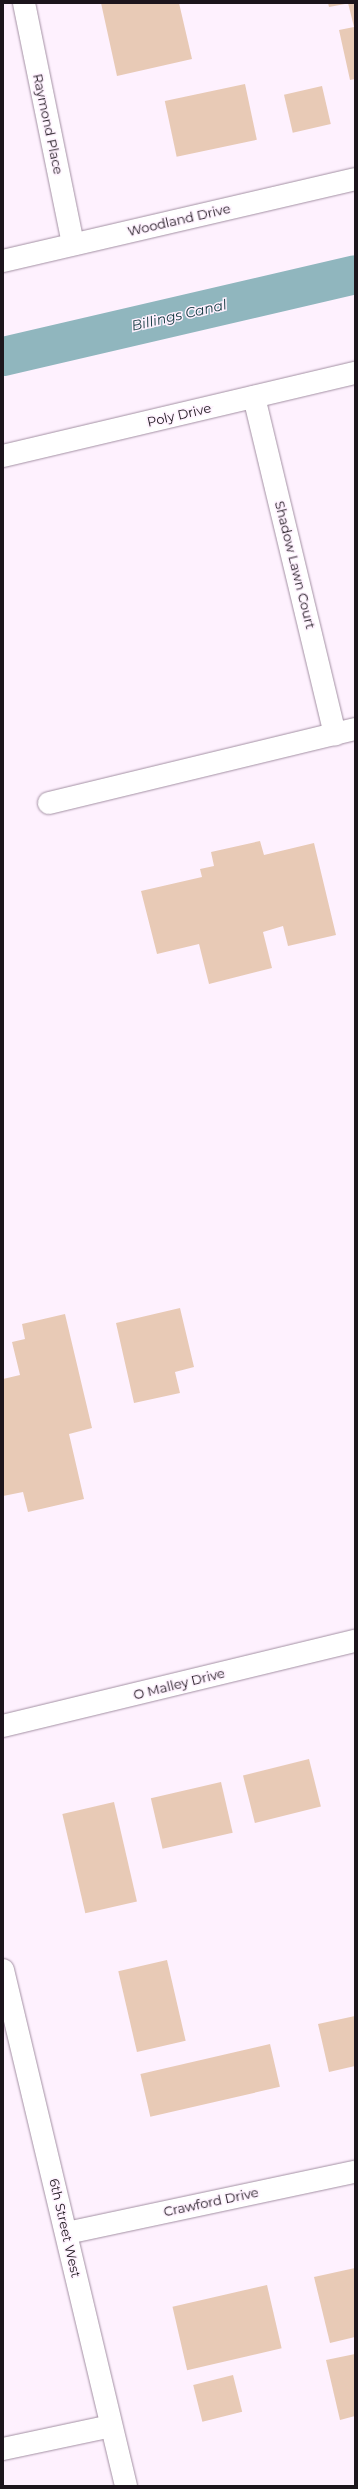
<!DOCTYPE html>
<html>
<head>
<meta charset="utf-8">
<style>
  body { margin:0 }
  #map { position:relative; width:358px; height:2489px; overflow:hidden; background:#fef1fe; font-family:Montserrat,sans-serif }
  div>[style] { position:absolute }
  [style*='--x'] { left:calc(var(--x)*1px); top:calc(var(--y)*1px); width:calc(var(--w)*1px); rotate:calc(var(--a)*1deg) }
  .canal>* { height:39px; margin:-19.5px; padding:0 19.5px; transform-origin:19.5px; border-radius:19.5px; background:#90b6be }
  .building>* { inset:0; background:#e8cab6; transform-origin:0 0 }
  .roads { filter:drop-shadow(0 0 1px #a390a3) drop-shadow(0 0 1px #a390a3) }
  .minor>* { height:22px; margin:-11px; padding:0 11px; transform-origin:11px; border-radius:11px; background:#fff }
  span { translate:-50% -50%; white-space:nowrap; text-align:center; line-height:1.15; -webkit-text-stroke:3px #fef1fe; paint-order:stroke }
  .street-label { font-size:13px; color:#1c151c }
  .water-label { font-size:14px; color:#12383f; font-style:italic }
  .frame { position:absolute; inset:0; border:4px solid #1c151c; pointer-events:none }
</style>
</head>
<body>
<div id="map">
  <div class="canal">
    <i style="--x:3;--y:356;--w:361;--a:-13.1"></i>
  </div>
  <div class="building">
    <i style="clip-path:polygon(101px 3px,179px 3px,192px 59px,117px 76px)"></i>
    <i style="clip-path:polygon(328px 3px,344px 3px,345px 4px,329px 7px)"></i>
    <i style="clip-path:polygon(348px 3px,355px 3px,355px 79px,350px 80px,339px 30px,354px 27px)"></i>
    <i style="left:245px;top:84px;width:57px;height:82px;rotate:78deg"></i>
    <i style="left:322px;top:86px;width:39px;height:39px;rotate:77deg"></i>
    <i style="clip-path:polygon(260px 841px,264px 855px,314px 843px,336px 935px,288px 946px,283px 926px,263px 932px,272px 968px,209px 984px,199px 944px,157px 954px,141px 891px,202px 877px,200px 869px,214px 866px,211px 852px)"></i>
    <i style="clip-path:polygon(180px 1308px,194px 1367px,175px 1372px,180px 1393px,134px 1403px,116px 1323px)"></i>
    <i style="clip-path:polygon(65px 1314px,92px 1428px,69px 1434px,84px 1499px,28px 1512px,23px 1492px,3px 1496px,3px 1379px,20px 1375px,12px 1342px,25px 1339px,22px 1324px)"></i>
    <i style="left:309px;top:1759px;width:49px;height:68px;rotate:76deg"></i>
    <i style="left:221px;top:1782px;width:52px;height:72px;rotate:77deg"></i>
    <i style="left:114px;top:1802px;width:102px;height:53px;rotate:77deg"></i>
    <i style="left:167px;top:1960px;width:83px;height:50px;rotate:77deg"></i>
    <i style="clip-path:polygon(355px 2016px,355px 2066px,329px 2072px,318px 2024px)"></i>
    <i style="left:270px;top:2044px;width:44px;height:133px;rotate:77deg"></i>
    <i style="clip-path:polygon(355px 2268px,355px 2337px,330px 2343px,314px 2277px)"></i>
    <i style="left:267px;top:2285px;width:65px;height:97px;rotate:77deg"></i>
    <i style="clip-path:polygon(355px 2354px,355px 2416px,340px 2420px,326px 2360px)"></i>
    <i style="left:233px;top:2375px;width:38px;height:41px;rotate:76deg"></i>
  </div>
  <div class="roads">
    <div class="minor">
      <i style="--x:24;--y:3;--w:246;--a:78.5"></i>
      <i style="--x:3;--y:261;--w:361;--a:-13.1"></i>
      <i style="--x:254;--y:397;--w:347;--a:76.5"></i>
      <i style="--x:3;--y:456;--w:362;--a:-13.3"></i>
      <i style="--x:49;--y:803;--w:315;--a:-13.6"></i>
      <i style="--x:3;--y:1726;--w:362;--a:-13.6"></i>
      <i style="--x:3;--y:1970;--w:530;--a:76.59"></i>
      <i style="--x:67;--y:2233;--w:294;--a:-12"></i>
      <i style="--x:3;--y:2449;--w:110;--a:-12"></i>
    </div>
  </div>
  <div class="street-label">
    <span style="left:48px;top:124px;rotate:78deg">Raymond Place</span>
    <span style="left:179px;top:220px;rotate:-13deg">Woodland Drive</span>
    <span style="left:179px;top:415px;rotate:-13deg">Poly Drive</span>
    <span style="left:295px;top:565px;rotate:76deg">Shadow Lawn Court</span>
    <span style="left:179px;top:1684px;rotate:-14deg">O Malley Drive</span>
    <span style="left:211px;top:2202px;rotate:-12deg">Crawford Drive</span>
    <span style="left:65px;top:2228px;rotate:77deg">6th Street West</span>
  </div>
  <div class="water-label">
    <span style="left:179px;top:315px;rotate:-13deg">Billings Canal</span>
  </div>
  <div class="frame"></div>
</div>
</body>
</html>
